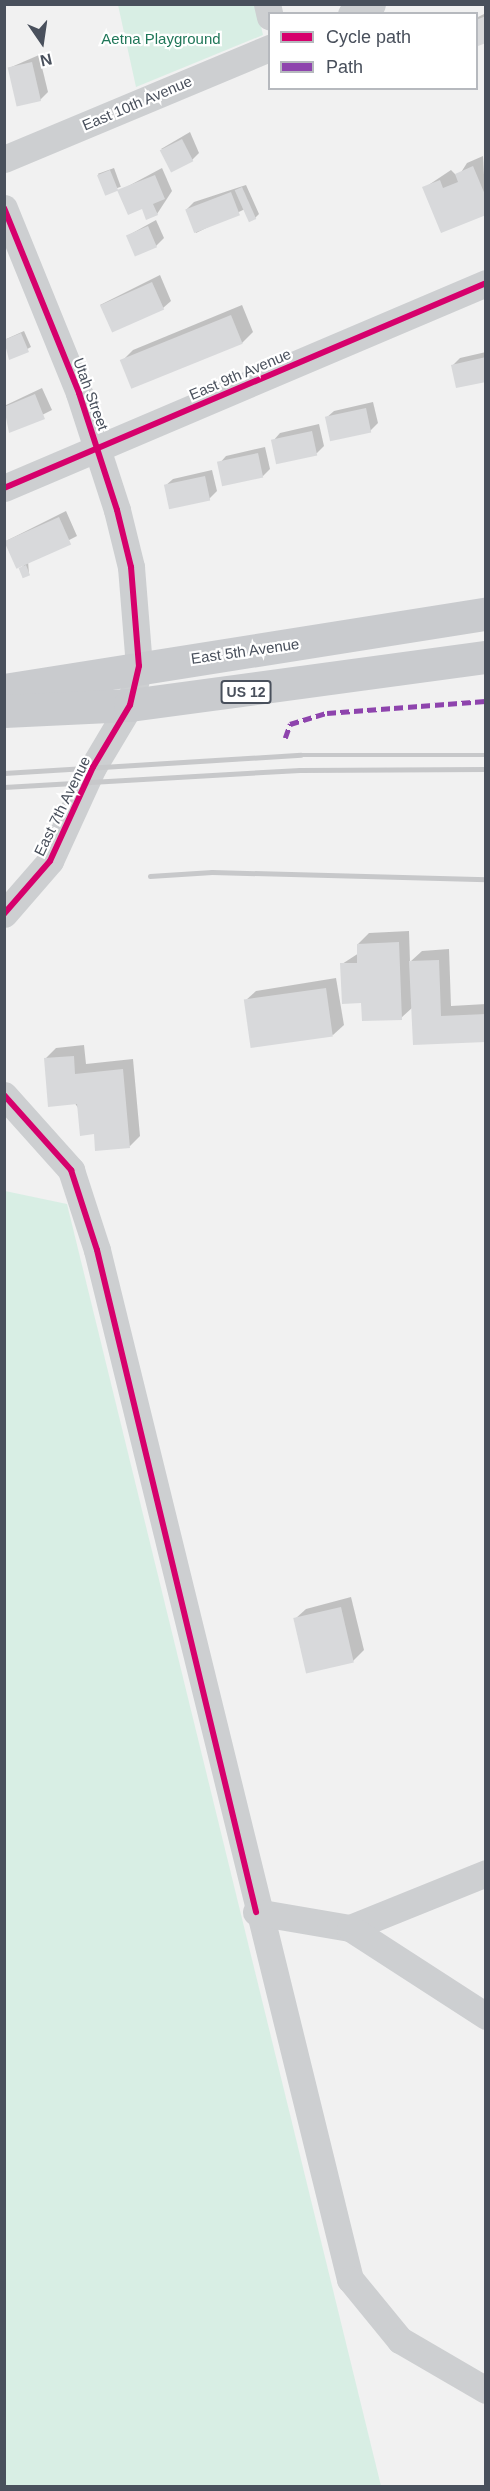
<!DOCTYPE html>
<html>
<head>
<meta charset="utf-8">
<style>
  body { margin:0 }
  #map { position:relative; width:490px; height:2491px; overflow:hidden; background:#f1f1f1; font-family:Arial,sans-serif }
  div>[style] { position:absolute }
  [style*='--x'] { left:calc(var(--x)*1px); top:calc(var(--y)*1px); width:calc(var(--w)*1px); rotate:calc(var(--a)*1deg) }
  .green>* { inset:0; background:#d8eee4 }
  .shadow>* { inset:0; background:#0003; transform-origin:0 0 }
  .building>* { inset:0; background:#d8d9db; transform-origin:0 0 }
  .minor>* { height:27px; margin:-13.5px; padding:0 13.5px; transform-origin:13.5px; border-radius:13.5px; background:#cdcfd1 }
  .major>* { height:33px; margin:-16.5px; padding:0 16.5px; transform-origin:16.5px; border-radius:16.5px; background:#c9cbce }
  .rail>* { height:4.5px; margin:-2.25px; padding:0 2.25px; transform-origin:2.25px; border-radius:2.25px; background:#c7c8ca }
  .quiet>* { height:4.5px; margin-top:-2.25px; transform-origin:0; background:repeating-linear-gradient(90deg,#8e44ad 0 9px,transparent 0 13.5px) }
  .cycleway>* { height:6px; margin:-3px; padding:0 3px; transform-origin:3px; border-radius:3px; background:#d6006c }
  span { translate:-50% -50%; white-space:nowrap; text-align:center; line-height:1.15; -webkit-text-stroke:4.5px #fff; paint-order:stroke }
  .shield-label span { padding:2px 4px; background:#fff; border:2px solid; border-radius:4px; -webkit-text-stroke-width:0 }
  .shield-label { font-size:14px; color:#49505c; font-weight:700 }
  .park-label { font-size:15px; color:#207759 }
  .street-label { font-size:15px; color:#49505c }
  .frame { position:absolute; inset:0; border:6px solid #49505c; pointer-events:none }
  .legend { position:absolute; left:268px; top:12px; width:210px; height:78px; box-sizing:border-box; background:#fff; border:2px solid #b6b9be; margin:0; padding:8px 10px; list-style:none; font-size:18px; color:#49505c }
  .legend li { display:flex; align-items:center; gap:12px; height:30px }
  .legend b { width:30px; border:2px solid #b6b9be }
  .north { position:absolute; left:12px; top:12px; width:60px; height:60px; -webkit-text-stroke:4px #fff; paint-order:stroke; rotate:167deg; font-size:16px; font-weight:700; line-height:24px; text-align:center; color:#49505c }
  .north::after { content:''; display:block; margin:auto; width:21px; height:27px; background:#49505c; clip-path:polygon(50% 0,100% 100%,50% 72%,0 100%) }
</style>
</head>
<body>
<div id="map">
  <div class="green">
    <i style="clip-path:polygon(118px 5px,256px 5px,263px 35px,136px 87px)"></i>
    <i style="clip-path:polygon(5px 1191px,67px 1204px,381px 2486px,5px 2486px)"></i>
  </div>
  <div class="shadow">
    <i style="clip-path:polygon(486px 13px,486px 41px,479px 44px,476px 18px)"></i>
    <i style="clip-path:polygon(39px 55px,48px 92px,40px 100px,9px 68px)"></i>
    <i style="clip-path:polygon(190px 132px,199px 153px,192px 160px,161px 149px)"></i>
    <i style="clip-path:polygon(483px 156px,486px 213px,424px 188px,451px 170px,458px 177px,467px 163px)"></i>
    <i style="left:114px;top:168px;width:20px;height:17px;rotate:70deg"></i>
    <i style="clip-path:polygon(162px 168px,172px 191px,157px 214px,119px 191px)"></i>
    <i style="clip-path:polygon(246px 185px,259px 214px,255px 218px,245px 209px,196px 233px,186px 210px,194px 202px)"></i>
    <i style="clip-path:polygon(156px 220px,164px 238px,156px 246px,127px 236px)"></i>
    <i style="clip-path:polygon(160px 275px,171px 301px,163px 308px,100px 305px)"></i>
    <i style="clip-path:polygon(242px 305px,253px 332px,242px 343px,122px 361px,133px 350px)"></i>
    <i style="clip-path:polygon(24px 331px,31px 347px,10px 358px,4px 340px)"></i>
    <i style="clip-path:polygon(486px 352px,486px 380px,452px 366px,460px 358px)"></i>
    <i style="clip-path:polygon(42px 388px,52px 410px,10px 431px,4px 406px)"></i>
    <i style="clip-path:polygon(373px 402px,378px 423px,370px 431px,326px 418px,334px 411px)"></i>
    <i style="clip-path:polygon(319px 424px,324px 446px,317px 453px,278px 462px,273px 441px,280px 433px)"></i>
    <i style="clip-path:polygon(265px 447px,270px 469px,263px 476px,219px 464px,226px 456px)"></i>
    <i style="clip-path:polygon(212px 470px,217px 491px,209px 499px,165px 486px,173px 479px)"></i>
    <i style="clip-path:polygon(66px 511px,77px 536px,28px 561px,29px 574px,20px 569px,27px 562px,4px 542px)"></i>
    <i style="clip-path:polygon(409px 931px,410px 962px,422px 951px,449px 949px,451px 1006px,486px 1004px,486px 1040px,413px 1007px,401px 1018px,362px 1002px,342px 964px,359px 953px,358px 944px,369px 933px)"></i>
    <i style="clip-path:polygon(336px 978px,344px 1025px,333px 1035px,245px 1001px,256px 991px)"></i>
    <i style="clip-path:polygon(84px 1045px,86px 1064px,133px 1059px,140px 1136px,130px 1146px,95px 1133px,45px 1059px,56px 1048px)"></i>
    <i style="clip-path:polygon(351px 1597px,364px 1650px,353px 1661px,295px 1619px,306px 1609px)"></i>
  </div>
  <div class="building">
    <i style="clip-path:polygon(486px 16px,486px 43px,478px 46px,476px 20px)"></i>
    <i style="left:32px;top:62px;width:40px;height:25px;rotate:77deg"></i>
    <i style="left:182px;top:139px;width:25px;height:25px;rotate:63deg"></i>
    <i style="clip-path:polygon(473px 166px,486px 197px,486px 215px,441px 233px,422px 187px,440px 180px,443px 188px,458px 182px,455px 174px)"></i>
    <i style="left:110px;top:170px;width:22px;height:14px;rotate:68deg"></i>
    <i style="clip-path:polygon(155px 175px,165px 199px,153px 204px,158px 215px,146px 220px,142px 209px,128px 215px,117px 190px)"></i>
    <i style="left:242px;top:187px;width:35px;height:8px;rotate:66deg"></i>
    <i style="left:231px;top:192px;width:25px;height:49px;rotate:69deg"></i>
    <i style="left:148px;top:226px;width:23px;height:24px;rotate:67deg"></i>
    <i style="left:152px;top:282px;width:30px;height:57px;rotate:66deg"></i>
    <i style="left:231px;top:315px;width:31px;height:120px;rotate:68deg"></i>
    <i style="clip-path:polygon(21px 333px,29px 352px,9px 360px,4px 340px)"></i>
    <i style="clip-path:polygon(486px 357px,486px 382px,456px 388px,451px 365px)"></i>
    <i style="clip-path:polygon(35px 394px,45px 419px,9px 433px,4px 407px)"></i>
    <i style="left:366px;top:408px;width:25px;height:42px;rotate:78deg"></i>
    <i style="left:312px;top:431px;width:25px;height:42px;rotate:78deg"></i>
    <i style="left:258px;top:453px;width:25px;height:42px;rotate:78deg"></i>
    <i style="left:205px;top:476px;width:25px;height:42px;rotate:78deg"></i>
    <i style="left:59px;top:517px;width:30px;height:60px;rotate:66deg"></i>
    <i style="left:26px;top:565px;width:11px;height:8px;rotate:68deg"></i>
    <i style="clip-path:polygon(399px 942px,402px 1020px,362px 1021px,361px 1003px,342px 1004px,340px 963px,357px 963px,357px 944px)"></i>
    <i style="clip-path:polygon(439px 960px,441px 1016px,486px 1014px,486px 1042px,413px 1045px,409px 961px)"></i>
    <i style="left:326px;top:988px;width:49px;height:83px;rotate:82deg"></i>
    <i style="clip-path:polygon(74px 1056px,75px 1074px,123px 1069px,130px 1148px,95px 1151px,94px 1134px,80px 1136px,77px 1104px,48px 1107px,44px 1058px)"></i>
    <i style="left:341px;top:1607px;width:57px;height:49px;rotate:77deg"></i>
  </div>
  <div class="minor">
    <i style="--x:267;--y:4;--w:13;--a:77"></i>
    <i style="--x:351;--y:14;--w:23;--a:-25"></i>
    <i style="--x:4;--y:159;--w:288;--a:-22.7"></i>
    <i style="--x:4;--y:208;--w:200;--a:67.9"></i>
    <i style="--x:79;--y:393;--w:123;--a:72"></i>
    <i style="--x:117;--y:510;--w:59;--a:76.2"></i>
    <i style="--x:131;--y:567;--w:99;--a:85.4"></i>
    <i style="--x:139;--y:666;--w:40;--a:103"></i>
    <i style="--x:130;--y:705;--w:72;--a:120.8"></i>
    <i style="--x:93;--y:767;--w:103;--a:114.6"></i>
    <i style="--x:50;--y:861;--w:70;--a:131"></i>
    <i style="--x:4;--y:488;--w:524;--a:-23.04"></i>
    <i style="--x:4;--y:1095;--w:101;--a:48.2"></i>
    <i style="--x:71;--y:1170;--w:84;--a:72"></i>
    <i style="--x:97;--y:1250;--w:1060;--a:76.19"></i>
    <i style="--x:350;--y:2279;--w:79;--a:50.7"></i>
    <i style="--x:400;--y:2340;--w:99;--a:30.2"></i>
    <i style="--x:256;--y:1912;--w:95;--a:9.7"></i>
    <i style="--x:350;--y:1928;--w:147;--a:-22"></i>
    <i style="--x:350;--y:1928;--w:162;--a:32.9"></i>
  </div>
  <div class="major">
    <i style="--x:4;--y:690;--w:488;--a:-9"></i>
    <i style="--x:4;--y:711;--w:126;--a:-2.7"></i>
    <i style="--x:130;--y:705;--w:359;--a:-7.7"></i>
  </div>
  <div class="rail">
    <i style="--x:4;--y:773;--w:297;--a:-3.5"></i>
    <i style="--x:300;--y:755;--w:186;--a:0"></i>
    <i style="--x:4;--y:787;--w:296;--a:-3.3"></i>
    <i style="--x:300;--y:770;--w:186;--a:-0.3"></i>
    <i style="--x:150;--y:876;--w:62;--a:-3.7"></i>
    <i style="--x:212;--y:872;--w:274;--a:1.5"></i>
  </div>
  <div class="quiet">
    <i style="--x:285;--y:738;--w:15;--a:-70"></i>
    <i style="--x:290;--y:724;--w:39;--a:-17"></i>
    <i style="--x:327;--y:713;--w:159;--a:-4.3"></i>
  </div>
  <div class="cycleway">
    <i style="--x:4;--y:208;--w:200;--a:67.9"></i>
    <i style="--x:79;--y:393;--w:123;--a:72"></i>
    <i style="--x:117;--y:510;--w:59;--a:76.2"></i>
    <i style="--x:131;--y:567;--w:99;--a:85.4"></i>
    <i style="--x:139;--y:666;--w:40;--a:103"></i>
    <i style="--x:130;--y:705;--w:72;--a:120.8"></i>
    <i style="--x:93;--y:767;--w:103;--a:114.6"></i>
    <i style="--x:50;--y:861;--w:70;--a:131"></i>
    <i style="--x:4;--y:488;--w:524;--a:-23.04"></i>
    <i style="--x:4;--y:1095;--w:101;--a:48.2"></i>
    <i style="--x:71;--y:1170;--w:84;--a:72"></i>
    <i style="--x:97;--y:1250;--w:681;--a:76.49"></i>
  </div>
  <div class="shield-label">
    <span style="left:246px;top:692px">US 12</span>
  </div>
  <div class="park-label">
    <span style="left:161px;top:39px">Aetna Playground</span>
  </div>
  <div class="street-label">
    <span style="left:137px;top:103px;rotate:-23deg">East 10th Avenue</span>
    <span style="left:240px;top:374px;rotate:-23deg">East 9th Avenue</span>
    <span style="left:91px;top:394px;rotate:70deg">Utah Street</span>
    <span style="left:245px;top:651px;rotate:-8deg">East 5th Avenue</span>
    <span style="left:62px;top:806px;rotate:-64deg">East 7th Avenue</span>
  </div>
  <div class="frame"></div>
  <ul class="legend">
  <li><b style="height:8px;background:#d6006c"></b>Cycle path</li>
  <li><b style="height:8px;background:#8e44ad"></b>Path</li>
  </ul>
  <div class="north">N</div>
</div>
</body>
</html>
